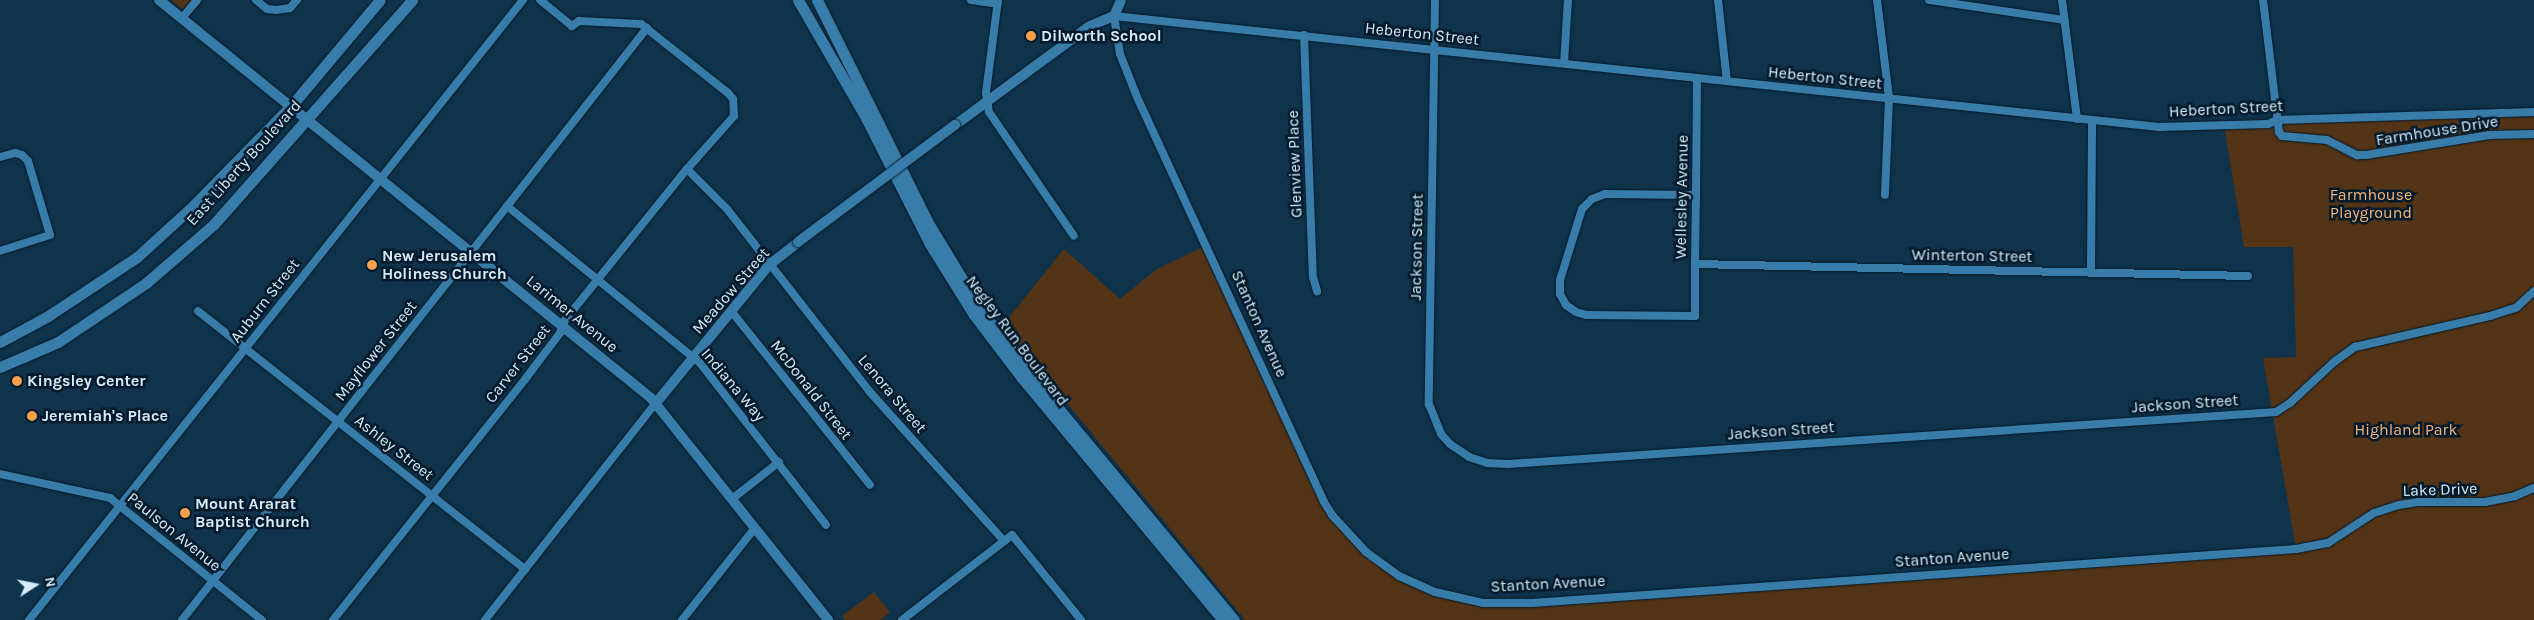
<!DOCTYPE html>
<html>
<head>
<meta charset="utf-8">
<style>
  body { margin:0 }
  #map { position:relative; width:2534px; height:620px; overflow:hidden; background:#0e334b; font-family:Karla,sans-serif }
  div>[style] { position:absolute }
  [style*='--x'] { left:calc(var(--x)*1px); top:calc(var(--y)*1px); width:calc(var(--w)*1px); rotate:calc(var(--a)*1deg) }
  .green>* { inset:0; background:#543416 }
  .roads { filter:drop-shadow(0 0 1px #051a28) drop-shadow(0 0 1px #051a28) }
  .minor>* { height:8px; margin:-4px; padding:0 4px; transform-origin:4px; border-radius:4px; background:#387caa }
  .tertiary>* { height:10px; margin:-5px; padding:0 5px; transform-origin:5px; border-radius:5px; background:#387caa }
  .secondary>* { height:11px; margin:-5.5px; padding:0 5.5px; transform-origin:5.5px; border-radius:5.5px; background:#387caa }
  .bridges { filter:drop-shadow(0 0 1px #051a28) drop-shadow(0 0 1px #051a28) }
  .tertiary-bridge>* { height:10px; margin:-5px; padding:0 5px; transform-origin:5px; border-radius:5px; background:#387caa }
  .dots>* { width:14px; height:14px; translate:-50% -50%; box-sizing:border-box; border:2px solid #001a2c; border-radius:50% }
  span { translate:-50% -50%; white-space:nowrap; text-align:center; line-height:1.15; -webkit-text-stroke:5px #001a2c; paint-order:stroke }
  .street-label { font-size:16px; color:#d7ebfa }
  .poi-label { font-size:16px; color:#d7ebfa; font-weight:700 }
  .left { translate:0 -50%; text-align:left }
  .park-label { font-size:16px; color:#fbb576 }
  .north { position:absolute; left:10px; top:560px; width:50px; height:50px; -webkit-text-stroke:4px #001a2c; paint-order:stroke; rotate:79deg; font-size:14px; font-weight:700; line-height:20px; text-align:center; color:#d7ebfa }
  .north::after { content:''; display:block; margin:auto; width:18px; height:22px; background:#d7ebfa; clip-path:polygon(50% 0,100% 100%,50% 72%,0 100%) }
</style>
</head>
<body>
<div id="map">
  <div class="green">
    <i style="clip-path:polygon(171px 0,196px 0,186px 12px)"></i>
    <i style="clip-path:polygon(2534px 112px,2534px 620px,1245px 620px,1003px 325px,1064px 249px,1120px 299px,1157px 269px,1207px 245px,1332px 515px,1366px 552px,1435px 592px,1483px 603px,2296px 549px,2263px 358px,2296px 357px,2293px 247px,2244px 247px,2224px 126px)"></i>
    <i style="clip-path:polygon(874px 592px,890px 612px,880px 620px,845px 620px,842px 616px)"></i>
  </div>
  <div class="roads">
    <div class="minor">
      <i style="--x:256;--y:0;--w:14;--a:39"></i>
      <i style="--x:267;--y:9;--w:9;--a:6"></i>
      <i style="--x:276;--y:10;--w:14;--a:-8"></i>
      <i style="--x:290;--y:8;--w:11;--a:-49"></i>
      <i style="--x:971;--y:0;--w:27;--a:8"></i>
      <i style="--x:998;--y:0;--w:94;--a:97.4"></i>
      <i style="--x:986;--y:93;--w:19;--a:81"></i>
      <i style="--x:989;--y:112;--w:150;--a:55.6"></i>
      <i style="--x:1435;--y:0;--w:404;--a:90.9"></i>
      <i style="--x:1429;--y:404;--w:32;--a:68"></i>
      <i style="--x:1441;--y:434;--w:13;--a:48"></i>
      <i style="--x:1450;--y:444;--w:23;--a:34"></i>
      <i style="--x:1469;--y:457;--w:19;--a:18"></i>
      <i style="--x:1487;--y:463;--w:21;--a:3"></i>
      <i style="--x:1508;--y:464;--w:770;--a:-3.87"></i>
      <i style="--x:2276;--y:412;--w:17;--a:-33"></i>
      <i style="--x:2290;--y:403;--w:60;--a:-43"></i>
      <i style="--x:2334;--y:362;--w:26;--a:-36"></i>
      <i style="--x:2355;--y:347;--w:139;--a:-12.9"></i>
      <i style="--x:2490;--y:316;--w:28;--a:-18"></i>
      <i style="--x:2517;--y:307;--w:23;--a:-43"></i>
      <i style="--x:1718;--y:0;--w:81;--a:83.7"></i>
      <i style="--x:1877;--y:0;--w:99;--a:83"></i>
      <i style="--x:1889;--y:98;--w:97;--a:92.4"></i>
      <i style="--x:1929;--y:0;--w:137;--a:8.4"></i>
      <i style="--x:2062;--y:0;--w:120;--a:82.8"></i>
      <i style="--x:2263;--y:0;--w:133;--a:83.1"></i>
      <i style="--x:2279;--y:132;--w:5;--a:53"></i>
      <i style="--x:2282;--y:136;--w:45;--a:5.1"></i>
      <i style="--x:2327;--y:140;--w:34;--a:27"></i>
      <i style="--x:2357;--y:155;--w:9;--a:0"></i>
      <i style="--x:2366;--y:155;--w:125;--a:-9.2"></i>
      <i style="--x:2489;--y:135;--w:45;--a:-1.3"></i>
      <i style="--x:182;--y:18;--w:23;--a:-50"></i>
      <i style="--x:1304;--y:35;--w:242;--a:87.9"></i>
      <i style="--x:1313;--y:277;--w:15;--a:74"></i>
      <i style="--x:1564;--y:63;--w:63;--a:-86.4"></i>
      <i style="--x:2534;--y:112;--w:257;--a:178.2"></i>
      <i style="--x:2277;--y:120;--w:10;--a:156"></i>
      <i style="--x:2268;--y:124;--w:109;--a:178.4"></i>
      <i style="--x:2159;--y:127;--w:1051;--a:-173.94"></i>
      <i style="--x:1114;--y:16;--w:38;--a:81"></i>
      <i style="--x:1120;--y:54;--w:46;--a:68.4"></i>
      <i style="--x:1137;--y:97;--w:446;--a:65.2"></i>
      <i style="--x:1324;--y:502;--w:15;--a:58"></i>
      <i style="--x:1332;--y:515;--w:50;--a:47.4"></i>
      <i style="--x:1366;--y:552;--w:41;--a:36"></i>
      <i style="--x:1399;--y:576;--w:39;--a:24"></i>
      <i style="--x:1435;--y:592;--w:49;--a:12.9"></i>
      <i style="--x:1483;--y:603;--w:49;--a:0"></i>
      <i style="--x:1532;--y:603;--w:766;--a:-4.04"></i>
      <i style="--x:2296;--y:549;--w:33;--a:-11"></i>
      <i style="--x:2328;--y:543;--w:55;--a:-33.1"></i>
      <i style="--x:2374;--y:513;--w:26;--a:-18"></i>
      <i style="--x:2399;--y:505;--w:20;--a:-9"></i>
      <i style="--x:2419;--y:502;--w:66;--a:0"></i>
      <i style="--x:2485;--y:502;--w:31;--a:-11"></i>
      <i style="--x:2515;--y:496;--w:21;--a:-23"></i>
      <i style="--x:0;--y:157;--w:16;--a:-15"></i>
      <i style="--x:15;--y:153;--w:7;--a:16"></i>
      <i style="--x:22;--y:155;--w:8;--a:45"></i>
      <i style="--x:28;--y:161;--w:77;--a:73.4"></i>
      <i style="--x:50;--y:235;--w:52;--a:162.3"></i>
      <i style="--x:687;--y:169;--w:57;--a:45"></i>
      <i style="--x:727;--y:209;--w:231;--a:52"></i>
      <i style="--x:869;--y:391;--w:202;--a:48"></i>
      <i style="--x:1696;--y:195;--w:91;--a:-179.4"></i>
      <i style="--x:1605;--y:194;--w:14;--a:159"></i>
      <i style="--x:1592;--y:199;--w:14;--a:135"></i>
      <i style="--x:1582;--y:209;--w:74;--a:107.2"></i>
      <i style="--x:1560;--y:280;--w:14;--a:90"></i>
      <i style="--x:1560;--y:294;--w:13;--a:61"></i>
      <i style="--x:1566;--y:305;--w:12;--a:35"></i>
      <i style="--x:1576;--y:312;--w:10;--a:17"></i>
      <i style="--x:1586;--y:315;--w:109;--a:0.5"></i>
      <i style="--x:1695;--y:316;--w:52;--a:-90"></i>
      <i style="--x:1695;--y:264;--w:69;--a:-89.2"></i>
      <i style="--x:1696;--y:195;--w:117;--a:-89.5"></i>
      <i style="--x:507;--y:206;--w:249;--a:39.1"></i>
      <i style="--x:700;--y:363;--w:205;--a:52.1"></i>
      <i style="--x:1695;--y:264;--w:553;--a:1.24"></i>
      <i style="--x:2091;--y:272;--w:151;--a:-89.6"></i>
      <i style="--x:198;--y:311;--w:417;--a:38.3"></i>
      <i style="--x:732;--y:312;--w:221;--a:51.4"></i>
      <i style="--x:0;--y:474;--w:113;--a:12.3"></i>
      <i style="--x:110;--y:498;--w:195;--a:38.8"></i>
      <i style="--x:732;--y:499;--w:60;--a:-38.2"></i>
      <i style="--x:29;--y:620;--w:793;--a:-51.45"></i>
      <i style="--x:182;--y:620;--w:753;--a:-51.85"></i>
      <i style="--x:333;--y:620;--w:310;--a:-51.4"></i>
      <i style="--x:526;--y:378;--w:56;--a:-52.9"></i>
      <i style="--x:560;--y:333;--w:14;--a:-69"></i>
      <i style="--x:565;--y:320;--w:194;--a:-51.1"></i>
      <i style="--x:687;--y:169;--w:71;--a:-48.4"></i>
      <i style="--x:734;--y:116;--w:17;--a:-93"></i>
      <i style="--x:733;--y:99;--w:8;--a:-130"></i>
      <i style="--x:728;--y:93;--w:111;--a:-141.6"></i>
      <i style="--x:641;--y:24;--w:62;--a:-177.2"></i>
      <i style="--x:579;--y:21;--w:9;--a:144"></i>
      <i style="--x:572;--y:26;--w:41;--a:-140.9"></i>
      <i style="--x:485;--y:620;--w:276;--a:-51.8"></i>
      <i style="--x:682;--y:620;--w:117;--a:-51.6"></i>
      <i style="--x:902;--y:620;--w:139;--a:-37.7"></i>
      <i style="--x:1012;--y:535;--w:109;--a:50.9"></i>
    </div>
    <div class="tertiary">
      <i style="--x:159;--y:0;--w:633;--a:38.97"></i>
      <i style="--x:651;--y:398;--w:284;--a:51.4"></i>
      <i style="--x:955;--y:125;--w:167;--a:-36.3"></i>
      <i style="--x:1090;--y:26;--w:26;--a:-23"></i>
      <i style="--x:1114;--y:16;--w:17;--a:-66"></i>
      <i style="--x:656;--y:403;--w:178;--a:-50.7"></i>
      <i style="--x:769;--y:265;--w:37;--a:-38"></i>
    </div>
    <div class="secondary">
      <i style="--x:798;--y:0;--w:136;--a:60"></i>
      <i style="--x:866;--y:118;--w:141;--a:63.1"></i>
      <i style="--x:930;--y:244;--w:84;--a:58.2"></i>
      <i style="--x:974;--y:315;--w:79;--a:52.7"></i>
      <i style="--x:1022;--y:378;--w:315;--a:50.3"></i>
      <i style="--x:817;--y:0;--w:247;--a:63.5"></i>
      <i style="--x:927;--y:221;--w:104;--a:58.8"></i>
      <i style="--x:981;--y:310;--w:79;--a:52.7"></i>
      <i style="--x:1029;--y:373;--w:321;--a:50.3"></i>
      <i style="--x:0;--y:342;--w:55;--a:-28.4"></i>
      <i style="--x:48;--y:316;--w:107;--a:-33.5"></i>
      <i style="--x:137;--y:257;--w:79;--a:-42.4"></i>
      <i style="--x:195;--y:204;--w:137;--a:-45.6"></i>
      <i style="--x:291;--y:106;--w:138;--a:-50"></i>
      <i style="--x:0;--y:367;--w:63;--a:-23.3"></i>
      <i style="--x:58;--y:342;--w:106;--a:-33.8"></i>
      <i style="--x:146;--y:283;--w:90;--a:-40.9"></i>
      <i style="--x:214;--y:224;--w:299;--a:-48.5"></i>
    </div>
  </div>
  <div class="bridges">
    <div class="tertiary-bridge">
      <i style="--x:798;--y:242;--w:196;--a:-36.7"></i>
    </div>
  </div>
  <div class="dots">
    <i style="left:1031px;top:36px;background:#f8a04b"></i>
    <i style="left:372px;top:265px;background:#f8a04b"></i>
    <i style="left:17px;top:381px;background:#f8a04b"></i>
    <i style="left:32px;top:416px;background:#f8a04b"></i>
    <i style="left:185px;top:513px;background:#f8a04b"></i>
  </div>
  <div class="street-label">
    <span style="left:1422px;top:34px;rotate:6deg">Heberton Street</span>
    <span style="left:1825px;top:78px;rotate:6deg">Heberton Street</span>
    <span style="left:2226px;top:109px;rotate:-3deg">Heberton Street</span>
    <span style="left:2437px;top:131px;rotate:-9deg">Farmhouse Drive</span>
    <span style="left:244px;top:163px;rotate:-48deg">East Liberty Boulevard</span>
    <span style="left:1295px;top:164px;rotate:-92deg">Glenview Place</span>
    <span style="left:1682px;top:197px;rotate:-89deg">Wellesley Avenue</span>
    <span style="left:1417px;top:247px;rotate:-89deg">Jackson Street</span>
    <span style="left:1972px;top:256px;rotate:1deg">Winterton Street</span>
    <span style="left:731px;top:291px;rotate:-49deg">Meadow Street</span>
    <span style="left:265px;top:301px;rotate:-52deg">Auburn Street</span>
    <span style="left:572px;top:314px;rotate:39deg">Larimer Avenue</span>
    <span style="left:1259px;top:324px;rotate:66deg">Stanton Avenue</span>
    <span style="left:1017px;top:341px;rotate:53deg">Negley Run Boulevard</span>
    <span style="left:376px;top:351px;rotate:-52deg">Mayflower Street</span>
    <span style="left:518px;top:364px;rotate:-52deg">Carver Street</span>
    <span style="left:733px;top:385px;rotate:50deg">Indiana Way</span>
    <span style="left:811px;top:390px;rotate:52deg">McDonald Street</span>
    <span style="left:892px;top:394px;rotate:50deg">Lenora Street</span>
    <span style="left:2185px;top:404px;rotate:-4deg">Jackson Street</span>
    <span style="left:1781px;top:431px;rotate:-4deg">Jackson Street</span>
    <span style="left:394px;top:448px;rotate:38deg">Ashley Street</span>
    <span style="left:2440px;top:490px;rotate:-2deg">Lake Drive</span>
    <span style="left:174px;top:532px;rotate:39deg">Paulson Avenue</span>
    <span style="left:1952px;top:558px;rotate:-4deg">Stanton Avenue</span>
    <span style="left:1548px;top:584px;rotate:-3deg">Stanton Avenue</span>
  </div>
  <div class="poi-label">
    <span class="left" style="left:1041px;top:36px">Dilworth School</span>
    <span class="left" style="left:382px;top:265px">New Jerusalem<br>Holiness Church</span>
    <span class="left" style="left:27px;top:381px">Kingsley Center</span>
    <span class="left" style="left:42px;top:416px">Jeremiah's Place</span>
    <span class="left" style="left:195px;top:513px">Mount Ararat<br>Baptist Church</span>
  </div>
  <div class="park-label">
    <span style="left:2371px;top:204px">Farmhouse<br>Playground</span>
    <span style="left:2406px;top:430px">Highland Park</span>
  </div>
  <div class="north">N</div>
</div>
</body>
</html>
